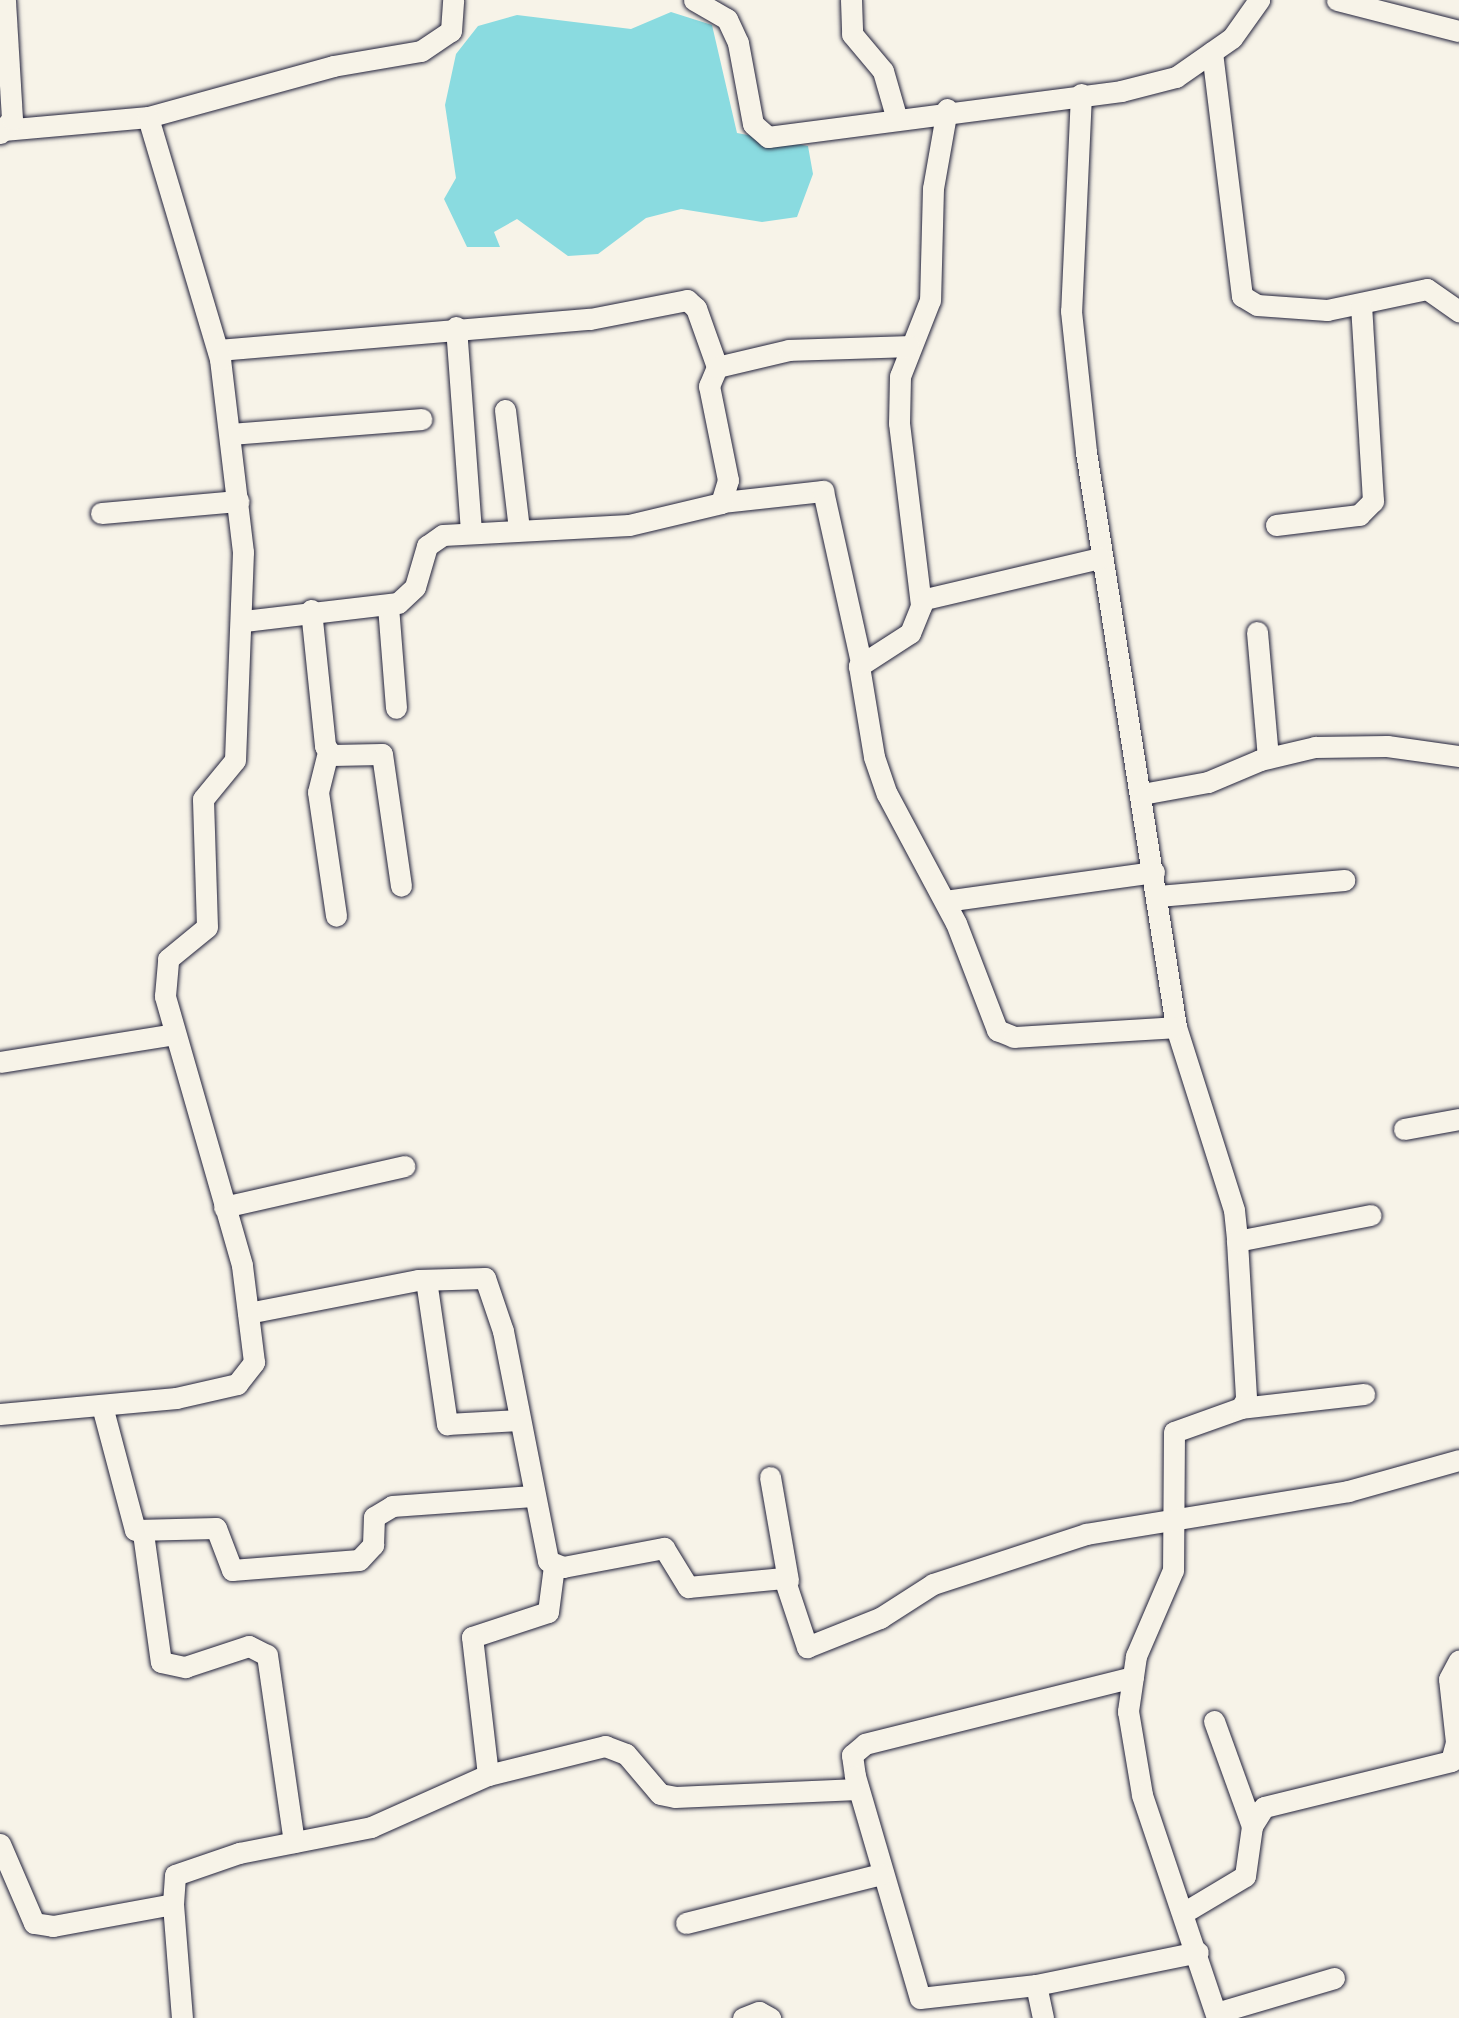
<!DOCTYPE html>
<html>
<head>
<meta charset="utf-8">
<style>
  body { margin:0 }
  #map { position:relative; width:1459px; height:2018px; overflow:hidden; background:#f7f3e8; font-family:"Indie Flower",sans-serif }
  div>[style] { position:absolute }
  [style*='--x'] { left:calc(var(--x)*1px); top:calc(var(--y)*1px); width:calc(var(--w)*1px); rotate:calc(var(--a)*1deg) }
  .water>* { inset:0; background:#8adbe0 }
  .roads { filter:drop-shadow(0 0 2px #22223b) drop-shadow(0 0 2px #22223b) }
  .minor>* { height:21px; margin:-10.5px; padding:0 10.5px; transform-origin:10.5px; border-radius:10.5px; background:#f7f3e8 }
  span { translate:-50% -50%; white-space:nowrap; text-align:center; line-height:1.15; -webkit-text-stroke:6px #f7f3e8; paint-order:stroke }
</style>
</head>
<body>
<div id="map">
  <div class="water">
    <i style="clip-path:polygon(671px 12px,712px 25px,737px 133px,808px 146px,813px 174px,797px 217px,762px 222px,681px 209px,646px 218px,598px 254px,568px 256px,517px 219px,494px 232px,500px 247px,467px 247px,444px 199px,456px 178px,445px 105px,456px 54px,478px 26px,517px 15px,631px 29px)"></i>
  </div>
  <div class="roads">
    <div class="minor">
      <i style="--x:694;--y:0;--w:38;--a:30"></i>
      <i style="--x:727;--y:19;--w:26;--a:65"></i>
      <i style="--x:738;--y:43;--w:82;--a:79.5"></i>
      <i style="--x:753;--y:124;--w:20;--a:41"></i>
      <i style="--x:768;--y:137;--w:356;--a:-7.4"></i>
      <i style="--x:1121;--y:91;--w:57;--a:-14.3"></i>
      <i style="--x:1176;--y:77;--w:68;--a:-34.9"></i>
      <i style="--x:1232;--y:38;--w:47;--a:-54.6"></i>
      <i style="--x:851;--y:0;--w:34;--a:88"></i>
      <i style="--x:852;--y:34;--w:48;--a:50"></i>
      <i style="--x:883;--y:71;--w:47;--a:73.9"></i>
      <i style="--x:1337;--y:0;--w:126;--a:14.3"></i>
      <i style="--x:1212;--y:52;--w:246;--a:83"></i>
      <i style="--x:1242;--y:296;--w:17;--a:31"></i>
      <i style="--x:1257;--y:305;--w:70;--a:4.1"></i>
      <i style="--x:1327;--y:310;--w:102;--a:-11.9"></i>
      <i style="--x:1427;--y:289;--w:39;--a:35"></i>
      <i style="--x:1081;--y:94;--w:217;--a:92.6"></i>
      <i style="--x:1071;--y:311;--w:142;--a:83.9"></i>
      <i style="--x:1086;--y:452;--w:582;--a:81.1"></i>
      <i style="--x:1176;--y:1027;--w:192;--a:72.4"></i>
      <i style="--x:1234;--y:1210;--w:31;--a:84"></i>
      <i style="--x:1237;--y:1241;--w:158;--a:86.7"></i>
      <i style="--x:1246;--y:1399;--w:10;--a:119"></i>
      <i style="--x:1241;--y:1408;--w:71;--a:160.3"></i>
      <i style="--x:1174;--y:1432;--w:138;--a:90.4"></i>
      <i style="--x:1173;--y:1570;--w:94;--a:113.3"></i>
      <i style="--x:1136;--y:1656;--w:56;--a:98.3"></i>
      <i style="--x:1128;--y:1711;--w:85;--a:80.5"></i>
      <i style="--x:1142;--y:1795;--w:235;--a:71.4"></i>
      <i style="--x:947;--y:109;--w:80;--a:100"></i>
      <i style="--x:933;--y:188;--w:112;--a:91.5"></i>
      <i style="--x:930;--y:300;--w:82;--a:111.5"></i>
      <i style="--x:900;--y:376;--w:47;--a:91.2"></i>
      <i style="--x:899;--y:423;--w:184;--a:83.1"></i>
      <i style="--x:921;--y:606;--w:29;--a:112"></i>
      <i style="--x:910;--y:633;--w:61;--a:147.1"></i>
      <i style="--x:859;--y:666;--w:92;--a:80.6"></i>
      <i style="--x:874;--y:757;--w:39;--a:71"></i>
      <i style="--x:887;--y:794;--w:146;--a:61.9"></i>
      <i style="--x:956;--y:923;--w:115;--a:69"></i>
      <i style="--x:997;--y:1030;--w:18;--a:22"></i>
      <i style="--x:1014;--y:1037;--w:162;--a:-3.5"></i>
      <i style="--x:3;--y:130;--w:146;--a:-5.1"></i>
      <i style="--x:148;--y:117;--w:192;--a:-15.4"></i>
      <i style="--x:333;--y:66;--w:89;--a:-9.7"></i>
      <i style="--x:421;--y:51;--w:36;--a:-34"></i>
      <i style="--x:451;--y:31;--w:31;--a:-86"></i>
      <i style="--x:0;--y:133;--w:18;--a:-49"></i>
      <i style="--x:12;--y:119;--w:119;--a:-93.4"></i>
      <i style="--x:456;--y:327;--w:206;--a:85.8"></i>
      <i style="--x:218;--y:350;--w:373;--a:-4.8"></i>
      <i style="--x:590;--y:319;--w:99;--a:-11.1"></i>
      <i style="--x:687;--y:300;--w:12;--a:42"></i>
      <i style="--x:696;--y:308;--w:63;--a:70.4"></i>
      <i style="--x:505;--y:410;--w:121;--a:83.3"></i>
      <i style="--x:231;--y:434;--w:191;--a:-4.5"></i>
      <i style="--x:723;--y:502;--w:101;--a:-6.3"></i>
      <i style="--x:823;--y:491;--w:176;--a:77.5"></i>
      <i style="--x:101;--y:513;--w:138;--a:-5"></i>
      <i style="--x:1276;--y:525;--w:84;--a:-6.9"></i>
      <i style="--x:1359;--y:515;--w:20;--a:-45"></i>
      <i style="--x:1373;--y:501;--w:196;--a:-93.5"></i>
      <i style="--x:921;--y:600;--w:184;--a:-13.2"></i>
      <i style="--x:388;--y:606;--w:102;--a:85.5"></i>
      <i style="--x:311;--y:610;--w:137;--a:84.1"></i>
      <i style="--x:325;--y:746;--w:11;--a:52"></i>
      <i style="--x:332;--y:755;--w:50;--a:-1.1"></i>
      <i style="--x:382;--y:754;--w:133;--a:81.8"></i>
      <i style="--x:244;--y:621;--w:155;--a:-6.7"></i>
      <i style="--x:398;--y:603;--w:23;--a:-43"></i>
      <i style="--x:415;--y:587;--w:43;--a:-73.7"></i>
      <i style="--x:427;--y:546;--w:19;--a:-35"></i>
      <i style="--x:443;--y:535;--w:186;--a:-3.1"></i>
      <i style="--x:629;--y:525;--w:95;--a:-13.4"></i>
      <i style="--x:721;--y:503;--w:24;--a:-73"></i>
      <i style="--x:728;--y:480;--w:96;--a:-101.4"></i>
      <i style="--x:709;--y:386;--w:21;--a:-67"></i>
      <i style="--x:717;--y:367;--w:74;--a:-13.3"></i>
      <i style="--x:789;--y:350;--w:120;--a:-1.9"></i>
      <i style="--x:1257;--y:632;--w:126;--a:85"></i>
      <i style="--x:328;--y:752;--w:41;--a:104"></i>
      <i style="--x:318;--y:792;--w:125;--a:81.7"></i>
      <i style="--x:1142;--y:794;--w:67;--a:-10.3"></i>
      <i style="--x:1208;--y:782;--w:56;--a:-22.9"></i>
      <i style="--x:1260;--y:760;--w:57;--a:-13.3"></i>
      <i style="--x:1315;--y:747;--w:72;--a:-0.8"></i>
      <i style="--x:1387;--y:746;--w:73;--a:7.9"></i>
      <i style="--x:1158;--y:896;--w:187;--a:-4.9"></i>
      <i style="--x:945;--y:901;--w:211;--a:-7.9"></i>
      <i style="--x:0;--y:1062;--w:177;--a:-9.1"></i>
      <i style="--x:1404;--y:1129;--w:56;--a:-10.3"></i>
      <i style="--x:224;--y:1207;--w:185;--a:-12.8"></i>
      <i style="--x:1237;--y:1241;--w:136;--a:-11"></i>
      <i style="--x:426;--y:1280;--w:146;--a:81.7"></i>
      <i style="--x:447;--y:1424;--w:72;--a:-3.2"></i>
      <i style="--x:248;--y:1313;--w:173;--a:-11"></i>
      <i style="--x:418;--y:1280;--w:67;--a:-1.7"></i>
      <i style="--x:485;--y:1278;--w:56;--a:71.2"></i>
      <i style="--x:503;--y:1331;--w:234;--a:78.9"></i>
      <i style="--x:548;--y:1561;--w:16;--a:22"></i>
      <i style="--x:563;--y:1567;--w:103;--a:-10.7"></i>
      <i style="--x:664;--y:1548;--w:46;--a:58.4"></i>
      <i style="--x:688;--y:1587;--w:96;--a:-5.4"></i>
      <i style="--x:784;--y:1578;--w:73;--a:71.6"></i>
      <i style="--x:807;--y:1647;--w:79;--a:-21.7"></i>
      <i style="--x:880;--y:1618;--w:63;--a:-32.7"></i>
      <i style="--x:933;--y:1584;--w:161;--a:-18.1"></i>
      <i style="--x:1086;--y:1534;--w:266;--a:-9.3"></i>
      <i style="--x:1348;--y:1491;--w:115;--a:-15.6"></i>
      <i style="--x:102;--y:1406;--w:128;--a:75.1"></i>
      <i style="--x:135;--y:1530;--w:81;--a:-1.4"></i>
      <i style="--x:216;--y:1528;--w:45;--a:69.1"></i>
      <i style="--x:232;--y:1570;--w:127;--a:-4.5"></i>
      <i style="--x:359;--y:1560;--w:21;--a:-47"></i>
      <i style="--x:373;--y:1545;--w:28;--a:-88"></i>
      <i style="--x:374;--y:1517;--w:21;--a:-31"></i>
      <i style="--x:392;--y:1506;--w:141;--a:-4.1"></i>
      <i style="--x:1241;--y:1408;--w:124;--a:-6.5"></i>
      <i style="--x:0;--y:1414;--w:177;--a:-5.2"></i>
      <i style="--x:176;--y:1398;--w:63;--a:-12.9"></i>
      <i style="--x:237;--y:1384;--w:28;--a:-52"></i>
      <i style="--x:254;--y:1362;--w:98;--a:-97.1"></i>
      <i style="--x:242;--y:1265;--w:280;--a:-106"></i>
      <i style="--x:165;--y:996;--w:37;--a:-85"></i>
      <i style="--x:168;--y:959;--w:50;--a:-39.4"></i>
      <i style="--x:207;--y:927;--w:128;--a:-91.8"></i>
      <i style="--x:203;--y:799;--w:50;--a:-50.6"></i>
      <i style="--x:235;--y:760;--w:208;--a:-87.8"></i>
      <i style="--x:243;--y:552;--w:194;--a:-96.8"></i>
      <i style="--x:220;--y:359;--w:252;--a:-106.6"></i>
      <i style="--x:770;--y:1477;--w:105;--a:80.1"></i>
      <i style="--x:143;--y:1533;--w:130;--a:82.1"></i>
      <i style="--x:161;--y:1662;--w:25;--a:12"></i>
      <i style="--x:185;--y:1667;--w:67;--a:-18.2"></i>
      <i style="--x:249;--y:1646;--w:20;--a:27"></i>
      <i style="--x:267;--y:1655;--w:189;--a:81.8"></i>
      <i style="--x:1133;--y:1677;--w:276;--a:166"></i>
      <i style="--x:865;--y:1744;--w:17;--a:140"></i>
      <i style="--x:852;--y:1755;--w:21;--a:82"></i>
      <i style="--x:855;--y:1776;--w:231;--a:73.7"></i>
      <i style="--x:920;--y:1998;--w:117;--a:-6.4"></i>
      <i style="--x:1036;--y:1985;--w:165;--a:-11.5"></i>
      <i style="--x:1214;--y:1721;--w:112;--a:70.1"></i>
      <i style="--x:488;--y:1775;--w:139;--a:-96.6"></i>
      <i style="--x:472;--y:1637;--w:80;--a:-18.2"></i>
      <i style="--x:548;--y:1612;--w:46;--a:-82.6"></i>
      <i style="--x:0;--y:1844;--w:86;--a:66.7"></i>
      <i style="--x:34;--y:1923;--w:19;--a:9"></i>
      <i style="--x:53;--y:1926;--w:122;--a:-10.4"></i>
      <i style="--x:173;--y:1904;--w:114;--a:85.5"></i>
      <i style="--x:173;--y:1904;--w:29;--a:-86"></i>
      <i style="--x:175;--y:1875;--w:68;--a:-19"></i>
      <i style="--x:239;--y:1853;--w:135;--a:-11.1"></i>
      <i style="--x:371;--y:1827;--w:128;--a:-24"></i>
      <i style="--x:488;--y:1775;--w:121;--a:-13.9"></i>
      <i style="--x:605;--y:1746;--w:22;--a:21"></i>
      <i style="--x:626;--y:1754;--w:52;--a:49.6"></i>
      <i style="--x:660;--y:1794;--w:15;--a:11"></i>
      <i style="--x:675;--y:1797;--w:183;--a:-2.5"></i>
      <i style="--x:1183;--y:1913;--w:72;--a:-30.8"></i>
      <i style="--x:1245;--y:1876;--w:50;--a:-82"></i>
      <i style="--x:1252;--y:1826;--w:22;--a:-58"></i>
      <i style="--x:1264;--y:1807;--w:193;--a:-13.8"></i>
      <i style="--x:1451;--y:1761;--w:20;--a:-75"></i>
      <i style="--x:1456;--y:1742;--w:63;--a:-96.3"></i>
      <i style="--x:1449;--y:1679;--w:21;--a:-62"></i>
      <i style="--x:686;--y:1923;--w:201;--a:-14.1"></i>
      <i style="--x:1036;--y:1985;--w:34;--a:78"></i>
      <i style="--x:1216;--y:2013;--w:123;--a:-16.5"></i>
      <i style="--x:743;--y:2018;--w:17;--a:-21"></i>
      <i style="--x:759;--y:2012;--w:13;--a:29"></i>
    </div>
  </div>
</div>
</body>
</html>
